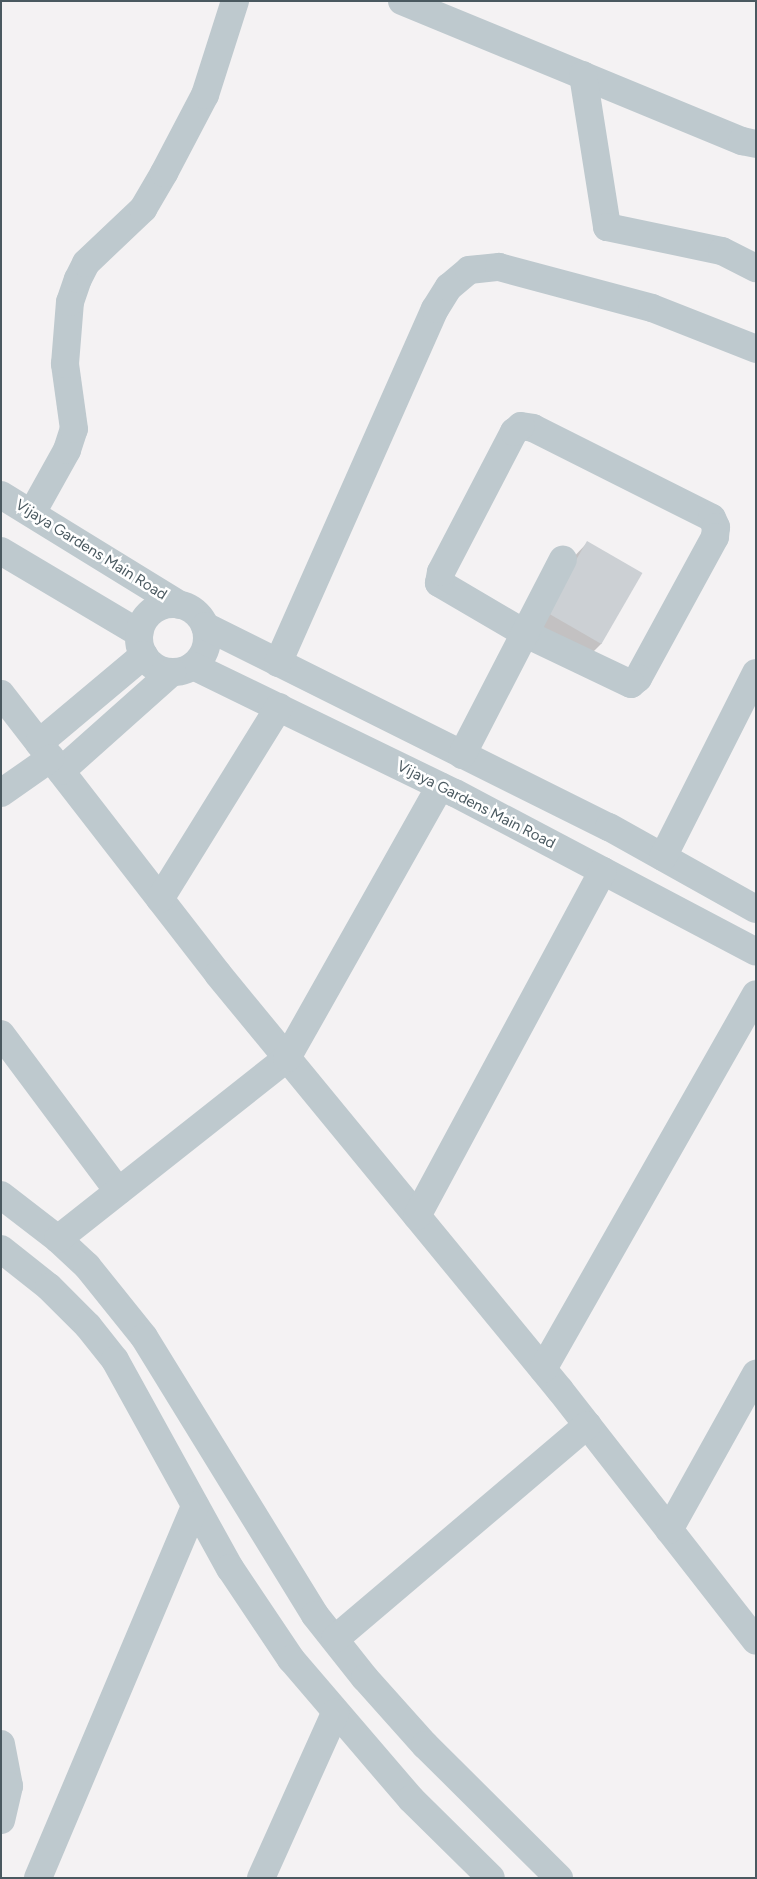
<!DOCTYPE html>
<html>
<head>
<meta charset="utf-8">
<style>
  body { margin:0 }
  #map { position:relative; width:757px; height:1879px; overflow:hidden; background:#f4f2f3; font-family:Figtree,sans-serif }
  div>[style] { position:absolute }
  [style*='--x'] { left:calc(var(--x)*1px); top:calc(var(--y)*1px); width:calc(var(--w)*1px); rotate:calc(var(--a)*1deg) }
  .shadow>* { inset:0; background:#0003 }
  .building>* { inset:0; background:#ccd0d4; transform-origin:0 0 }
  .minor>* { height:28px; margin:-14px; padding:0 14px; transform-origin:14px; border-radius:14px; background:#bec9ce }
  .minor>.ring { margin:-14px; padding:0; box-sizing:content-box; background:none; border:28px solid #bec9ce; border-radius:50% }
  span { translate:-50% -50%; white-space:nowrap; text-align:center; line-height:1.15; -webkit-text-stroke:5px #fff; paint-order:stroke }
  .street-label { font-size:15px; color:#4a5960 }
  .frame { position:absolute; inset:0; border:2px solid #4a5960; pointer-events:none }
</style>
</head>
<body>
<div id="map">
  <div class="shadow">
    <i style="clip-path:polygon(587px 543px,602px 643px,582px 663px,527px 632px,568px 563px)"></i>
  </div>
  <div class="building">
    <i style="left:587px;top:541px;width:64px;height:82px;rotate:30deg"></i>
  </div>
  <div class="minor">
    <i style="--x:402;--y:1;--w:368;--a:22.4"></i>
    <i style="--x:742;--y:141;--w:14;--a:12"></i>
    <i style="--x:583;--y:75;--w:154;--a:81"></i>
    <i style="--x:607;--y:227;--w:117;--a:11.8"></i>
    <i style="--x:722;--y:251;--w:38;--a:27"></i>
    <i style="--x:521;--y:426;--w:12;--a:9"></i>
    <i style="--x:533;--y:428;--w:200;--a:26.7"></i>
    <i style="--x:712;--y:518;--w:10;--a:66"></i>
    <i style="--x:716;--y:527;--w:10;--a:96"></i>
    <i style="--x:715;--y:537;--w:161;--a:118.6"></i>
    <i style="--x:638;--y:678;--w:9;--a:139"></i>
    <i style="--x:631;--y:684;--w:116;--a:-154.5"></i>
    <i style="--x:526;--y:634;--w:101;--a:-149.6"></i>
    <i style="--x:439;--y:583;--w:11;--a:-80"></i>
    <i style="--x:441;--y:572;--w:158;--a:-62.5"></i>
    <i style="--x:514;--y:432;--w:9;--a:-41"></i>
    <i style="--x:1;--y:495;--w:210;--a:31.6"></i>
    <i style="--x:32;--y:513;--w:72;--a:-60.9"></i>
    <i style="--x:67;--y:450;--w:22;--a:-72"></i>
    <i style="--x:74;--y:429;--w:66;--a:-97.9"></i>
    <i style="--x:65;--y:364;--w:62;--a:-85.4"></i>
    <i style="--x:70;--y:302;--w:24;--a:-71"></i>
    <i style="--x:78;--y:279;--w:18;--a:-63"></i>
    <i style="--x:86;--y:263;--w:79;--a:-43.5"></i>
    <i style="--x:143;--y:209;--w:42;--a:-59.7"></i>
    <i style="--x:164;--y:173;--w:88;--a:-62.3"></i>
    <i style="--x:205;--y:95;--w:99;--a:-72.3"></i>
    <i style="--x:1;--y:551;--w:161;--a:30.7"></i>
    <i class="ring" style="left:139px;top:604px;width:40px;height:40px"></i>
    <i style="--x:205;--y:626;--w:451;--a:26.5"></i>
    <i style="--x:609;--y:827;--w:168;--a:29.2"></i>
    <i style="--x:278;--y:663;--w:387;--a:-66.1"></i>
    <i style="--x:435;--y:309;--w:26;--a:-58"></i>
    <i style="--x:449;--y:287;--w:26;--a:-40"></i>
    <i style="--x:469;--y:270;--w:30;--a:-6"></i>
    <i style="--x:499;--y:267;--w:158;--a:15"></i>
    <i style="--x:652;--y:308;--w:112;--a:21.5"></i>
    <i style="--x:193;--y:666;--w:291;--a:25.9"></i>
    <i style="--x:455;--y:793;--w:340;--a:27.8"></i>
    <i style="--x:1;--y:694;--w:354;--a:52.2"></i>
    <i style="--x:218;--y:974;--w:539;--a:50.58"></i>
    <i style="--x:560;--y:1390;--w:318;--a:52"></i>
    <i style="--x:39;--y:743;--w:137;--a:-40"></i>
    <i style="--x:462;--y:755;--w:220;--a:-62.7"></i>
    <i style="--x:61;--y:771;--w:149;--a:-41.7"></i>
    <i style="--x:1;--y:793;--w:61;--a:-35"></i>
    <i style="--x:663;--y:857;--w:206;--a:-63.2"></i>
    <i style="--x:160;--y:899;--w:226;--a:-58.2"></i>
    <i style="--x:1;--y:1034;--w:196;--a:53.3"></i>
    <i style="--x:1;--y:1195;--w:72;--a:37.7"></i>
    <i style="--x:58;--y:1239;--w:40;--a:43"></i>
    <i style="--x:87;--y:1266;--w:91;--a:51.2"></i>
    <i style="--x:144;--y:1337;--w:326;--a:58.4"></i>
    <i style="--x:315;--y:1615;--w:80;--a:51.6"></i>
    <i style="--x:365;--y:1678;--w:90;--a:48.2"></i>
    <i style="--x:425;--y:1745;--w:189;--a:44.8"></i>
    <i style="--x:417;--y:1216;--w:392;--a:-61.7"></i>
    <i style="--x:58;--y:1239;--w:292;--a:-38.3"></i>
    <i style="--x:287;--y:1058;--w:312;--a:-60.6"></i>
    <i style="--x:1;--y:1249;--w:61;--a:38.4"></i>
    <i style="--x:49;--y:1287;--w:55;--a:45"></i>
    <i style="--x:88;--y:1326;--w:43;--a:51.5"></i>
    <i style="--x:115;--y:1360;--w:238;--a:61.1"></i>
    <i style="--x:230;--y:1568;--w:110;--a:56.2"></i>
    <i style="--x:291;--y:1659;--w:184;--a:49.4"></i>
    <i style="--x:411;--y:1799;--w:112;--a:44.6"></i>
    <i style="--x:543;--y:1369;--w:431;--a:-60.4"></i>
    <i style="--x:669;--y:1530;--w:179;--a:-60.9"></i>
    <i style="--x:335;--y:1639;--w:331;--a:-40.3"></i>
    <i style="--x:1;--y:1744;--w:43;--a:79.2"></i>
    <i style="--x:9;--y:1786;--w:35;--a:103"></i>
    <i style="--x:38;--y:1878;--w:404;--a:-67.1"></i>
    <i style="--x:261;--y:1878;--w:181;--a:-65.8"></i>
  </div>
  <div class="street-label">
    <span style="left:91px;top:550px;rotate:32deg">Vijaya Gardens Main Road</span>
    <span style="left:476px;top:805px;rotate:27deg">Vijaya Gardens Main Road</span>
  </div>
  <div class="frame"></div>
</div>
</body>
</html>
